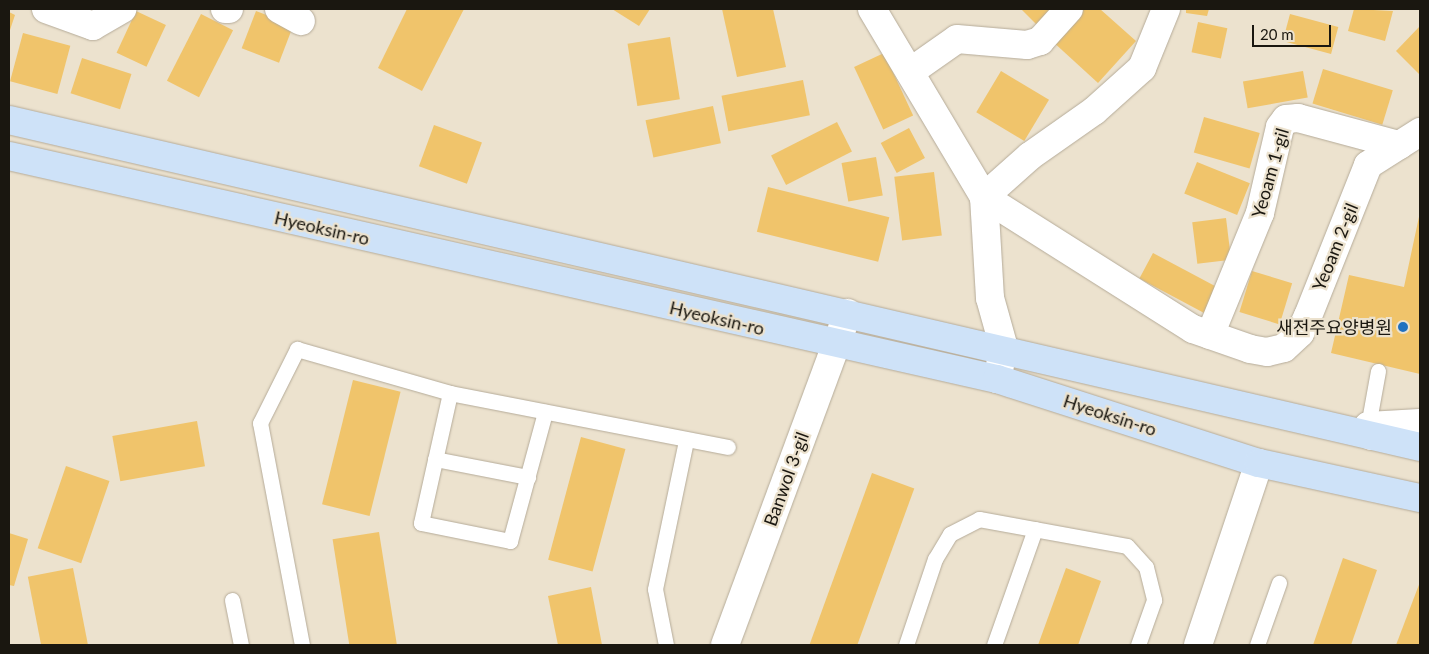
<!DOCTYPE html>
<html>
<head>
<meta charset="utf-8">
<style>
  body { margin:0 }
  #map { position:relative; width:1429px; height:654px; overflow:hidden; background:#ece2ce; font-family:Lato,"Noto Sans KR",sans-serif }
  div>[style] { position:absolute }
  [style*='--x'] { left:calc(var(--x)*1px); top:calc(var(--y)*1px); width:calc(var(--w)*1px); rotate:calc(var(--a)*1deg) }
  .building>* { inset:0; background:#f0c46b; transform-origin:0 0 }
  .roads { filter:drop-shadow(0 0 1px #b5ab99) drop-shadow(0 0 1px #b5ab99) }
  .lane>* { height:15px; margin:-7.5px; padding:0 7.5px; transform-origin:7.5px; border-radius:7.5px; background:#fff }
  .street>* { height:28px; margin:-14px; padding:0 14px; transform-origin:14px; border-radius:14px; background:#fff }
  .secondary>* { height:28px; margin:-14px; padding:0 14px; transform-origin:14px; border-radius:14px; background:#cee2f8 }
  .dots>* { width:14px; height:14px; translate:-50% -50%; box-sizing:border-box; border:2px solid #ece2ce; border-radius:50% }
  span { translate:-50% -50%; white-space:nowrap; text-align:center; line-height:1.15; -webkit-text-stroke:4.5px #ece2ce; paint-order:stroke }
  .street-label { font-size:18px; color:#1a1710 }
  .poi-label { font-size:18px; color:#1a1710 }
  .right { translate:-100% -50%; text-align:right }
  .frame { position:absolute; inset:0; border:10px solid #1a1710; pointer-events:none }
  .scale { position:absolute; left:1252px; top:25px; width:79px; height:22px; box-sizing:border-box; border:2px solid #1a1710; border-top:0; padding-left:6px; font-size:15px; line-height:18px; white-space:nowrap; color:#1a1710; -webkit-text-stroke:4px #ece2ce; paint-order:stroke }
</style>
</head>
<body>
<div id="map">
  <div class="building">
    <i style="clip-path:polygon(407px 9px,464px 9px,422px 91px,378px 68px)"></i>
    <i style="clip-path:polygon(612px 9px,650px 9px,639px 26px)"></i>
    <i style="clip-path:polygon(722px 9px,773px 9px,786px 67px,737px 77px)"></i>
    <i style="clip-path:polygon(1021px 9px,1054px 9px,1037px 25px)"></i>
    <i style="clip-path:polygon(1080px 9px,1100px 9px,1136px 41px,1098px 83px,1051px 40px)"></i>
    <i style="clip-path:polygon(1186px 9px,1209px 9px,1207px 16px,1186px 13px)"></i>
    <i style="clip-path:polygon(1354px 9px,1393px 11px,1385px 41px,1348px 31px)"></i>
    <i style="left:136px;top:11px;width:33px;height:46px;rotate:25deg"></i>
    <i style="left:256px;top:11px;width:40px;height:40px;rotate:21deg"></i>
    <i style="clip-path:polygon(9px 12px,15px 15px,9px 33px)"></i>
    <i style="left:201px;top:14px;width:36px;height:75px;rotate:27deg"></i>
    <i style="left:1290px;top:14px;width:50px;height:28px;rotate:15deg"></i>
    <i style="left:1198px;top:22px;width:30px;height:31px;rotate:12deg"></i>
    <i style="clip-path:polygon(1420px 26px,1420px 75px,1396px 51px)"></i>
    <i style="left:23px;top:33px;width:49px;height:50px;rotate:15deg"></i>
    <i style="left:670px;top:37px;width:63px;height:43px;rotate:81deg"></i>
    <i style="left:884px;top:53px;width:69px;height:33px;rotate:65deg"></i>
    <i style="left:82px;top:58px;width:52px;height:37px;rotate:18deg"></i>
    <i style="left:1323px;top:69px;width:73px;height:36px;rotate:17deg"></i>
    <i style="left:1001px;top:71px;width:56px;height:48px;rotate:31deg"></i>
    <i style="left:1303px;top:71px;width:27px;height:61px;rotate:80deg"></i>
    <i style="left:803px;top:80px;width:36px;height:83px;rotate:79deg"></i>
    <i style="left:713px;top:106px;width:38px;height:69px;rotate:78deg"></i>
    <i style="left:1204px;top:117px;width:58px;height:37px;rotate:16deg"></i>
    <i style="left:837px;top:122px;width:33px;height:74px;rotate:63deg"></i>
    <i style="left:434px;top:125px;width:51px;height:44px;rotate:20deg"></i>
    <i style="left:909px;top:128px;width:34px;height:32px;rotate:62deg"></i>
    <i style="left:876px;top:157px;width:39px;height:35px;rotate:80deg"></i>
    <i style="left:1197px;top:162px;width:57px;height:34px;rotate:22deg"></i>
    <i style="left:934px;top:172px;width:64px;height:40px;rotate:83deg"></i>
    <i style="left:768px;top:187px;width:125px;height:46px;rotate:14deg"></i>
    <i style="clip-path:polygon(1420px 212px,1420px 374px,1331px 353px,1349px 275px,1404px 287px)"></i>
    <i style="left:1226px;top:218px;width:42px;height:34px;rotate:83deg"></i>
    <i style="left:1153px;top:253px;width:76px;height:29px;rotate:28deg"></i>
    <i style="left:1252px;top:271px;width:42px;height:43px;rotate:17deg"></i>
    <i style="left:353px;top:380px;width:49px;height:128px;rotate:14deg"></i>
    <i style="left:197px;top:421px;width:46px;height:86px;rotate:80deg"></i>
    <i style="left:581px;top:437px;width:46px;height:127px;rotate:15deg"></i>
    <i style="left:66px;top:466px;width:46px;height:87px;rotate:19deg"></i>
    <i style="left:872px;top:473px;width:45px;height:183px;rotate:20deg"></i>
    <i style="left:379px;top:532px;width:114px;height:47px;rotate:81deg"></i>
    <i style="clip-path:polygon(9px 533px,28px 539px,14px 586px,9px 585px)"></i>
    <i style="clip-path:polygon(1343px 558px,1377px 570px,1351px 645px,1313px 645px)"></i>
    <i style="left:73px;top:568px;width:78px;height:46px;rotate:79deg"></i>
    <i style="clip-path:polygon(1066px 568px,1101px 581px,1078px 645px,1038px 645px)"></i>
    <i style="clip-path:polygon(1420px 582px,1420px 645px,1396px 645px)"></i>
    <i style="clip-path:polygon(591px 587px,602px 645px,558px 645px,548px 596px)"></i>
  </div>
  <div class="roads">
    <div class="lane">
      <i style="--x:450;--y:393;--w:133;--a:102.6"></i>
      <i style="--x:421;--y:523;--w:91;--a:11.4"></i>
      <i style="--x:510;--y:541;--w:134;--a:-74.8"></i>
      <i style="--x:1368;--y:426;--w:56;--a:-79.7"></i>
      <i style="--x:435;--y:459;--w:95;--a:11"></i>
      <i style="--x:232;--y:600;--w:46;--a:78.7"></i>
      <i style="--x:302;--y:645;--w:226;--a:-100.7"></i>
      <i style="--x:260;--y:423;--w:83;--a:-63.4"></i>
      <i style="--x:297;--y:349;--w:159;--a:16"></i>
      <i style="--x:450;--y:393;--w:283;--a:11"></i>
      <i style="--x:666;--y:645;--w:57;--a:-101.1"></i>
      <i style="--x:655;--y:589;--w:151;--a:-78.2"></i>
      <i style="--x:906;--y:645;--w:91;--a:-71.4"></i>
      <i style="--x:935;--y:559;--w:29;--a:-59"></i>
      <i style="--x:950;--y:534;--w:33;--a:-27"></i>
      <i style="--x:979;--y:519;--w:150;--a:10.3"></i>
      <i style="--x:1127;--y:546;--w:28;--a:48"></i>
      <i style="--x:1146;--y:567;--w:34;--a:76"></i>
      <i style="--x:1154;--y:600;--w:48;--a:109.6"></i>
      <i style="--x:994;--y:645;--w:123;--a:-70.5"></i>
      <i style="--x:1257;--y:645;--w:66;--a:-70.5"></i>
    </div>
    <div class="street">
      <i style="--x:46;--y:9;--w:50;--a:19.9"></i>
      <i style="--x:93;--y:26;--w:34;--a:-30"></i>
      <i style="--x:225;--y:9;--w:4;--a:0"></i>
      <i style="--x:279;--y:9;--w:25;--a:29"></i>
      <i style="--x:872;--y:9;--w:219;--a:59.2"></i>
      <i style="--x:984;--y:197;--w:101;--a:86.6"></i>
      <i style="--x:990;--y:298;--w:52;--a:74.4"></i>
      <i style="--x:1004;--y:348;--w:32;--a:103"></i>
      <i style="--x:1166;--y:9;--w:64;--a:112.1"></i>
      <i style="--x:1142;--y:68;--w:64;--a:138.1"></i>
      <i style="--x:1094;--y:111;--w:78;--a:144.9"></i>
      <i style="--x:1030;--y:156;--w:62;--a:138.3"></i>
      <i style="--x:984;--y:197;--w:247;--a:32.3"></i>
      <i style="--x:1193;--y:329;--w:60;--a:19.3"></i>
      <i style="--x:1250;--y:349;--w:17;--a:10"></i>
      <i style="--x:1267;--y:352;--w:17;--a:-13"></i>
      <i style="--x:1284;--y:348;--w:22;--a:-43"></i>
      <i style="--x:1300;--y:333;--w:19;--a:-65"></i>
      <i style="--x:1308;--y:316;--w:162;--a:-68.3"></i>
      <i style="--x:1368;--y:165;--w:62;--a:-32.4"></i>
      <i style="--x:910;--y:72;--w:57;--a:-35.1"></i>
      <i style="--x:957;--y:39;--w:70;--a:4.9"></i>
      <i style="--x:1027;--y:45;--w:14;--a:-17"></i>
      <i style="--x:1040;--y:41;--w:43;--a:-47.8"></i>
      <i style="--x:1210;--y:335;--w:132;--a:-67.7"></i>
      <i style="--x:1260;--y:213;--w:88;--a:-76.9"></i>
      <i style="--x:1280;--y:127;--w:10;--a:-53"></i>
      <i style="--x:1286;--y:119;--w:12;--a:-5"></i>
      <i style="--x:1298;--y:118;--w:105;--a:15"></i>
      <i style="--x:1371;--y:436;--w:10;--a:-107"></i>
      <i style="--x:1368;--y:426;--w:52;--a:-3.3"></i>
      <i style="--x:725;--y:645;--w:354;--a:-69.7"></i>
      <i style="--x:1198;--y:645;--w:192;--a:-71.5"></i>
    </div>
    <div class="secondary">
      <i style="--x:9;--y:120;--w:1448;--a:13.05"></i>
      <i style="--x:9;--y:156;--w:1013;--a:12.72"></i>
      <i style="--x:997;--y:379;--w:275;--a:17.8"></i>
      <i style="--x:1259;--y:463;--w:165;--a:12.3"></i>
    </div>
  </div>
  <div class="dots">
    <i style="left:1403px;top:327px;background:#2071c0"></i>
  </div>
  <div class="street-label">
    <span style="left:1270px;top:173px;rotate:-74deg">Yeoam 1-gil</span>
    <span style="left:322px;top:228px;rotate:13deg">Hyeoksin-ro</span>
    <span style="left:1335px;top:247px;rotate:-68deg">Yeoam 2-gil</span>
    <span style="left:717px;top:318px;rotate:13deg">Hyeoksin-ro</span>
    <span style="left:1110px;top:415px;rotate:18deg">Hyeoksin-ro</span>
    <span style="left:786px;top:479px;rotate:-70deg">Banwol 3-gil</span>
  </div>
  <div class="poi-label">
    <span class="right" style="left:1392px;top:327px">새전주요양병원</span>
  </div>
  <div class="frame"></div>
  <div class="scale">20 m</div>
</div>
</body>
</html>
